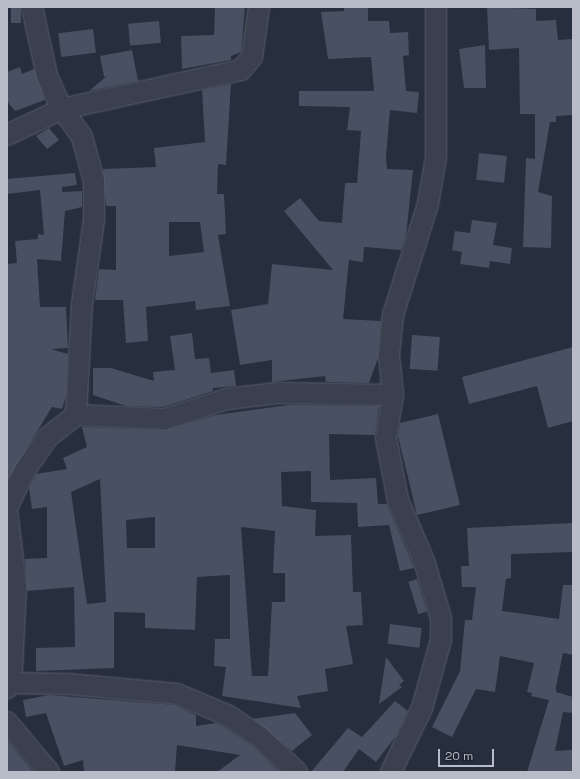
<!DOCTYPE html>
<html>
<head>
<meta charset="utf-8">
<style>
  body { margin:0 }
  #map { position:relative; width:580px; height:779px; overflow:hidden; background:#272e3d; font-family:"Space Grotesk",sans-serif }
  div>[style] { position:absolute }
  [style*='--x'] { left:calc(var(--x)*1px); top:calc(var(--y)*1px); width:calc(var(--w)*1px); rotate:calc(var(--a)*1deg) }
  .building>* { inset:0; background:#485061; transform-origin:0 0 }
  .roads { filter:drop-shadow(0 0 1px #585e6b) drop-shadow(0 0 1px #585e6b) }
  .minor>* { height:20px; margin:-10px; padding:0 10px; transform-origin:10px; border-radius:10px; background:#3a404e }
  span { translate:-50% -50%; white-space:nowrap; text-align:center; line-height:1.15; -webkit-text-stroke:3px #1f2533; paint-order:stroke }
  .frame { position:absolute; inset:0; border:8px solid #b7bcc8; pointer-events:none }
  .scale { position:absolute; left:438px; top:749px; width:56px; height:18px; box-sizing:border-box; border:2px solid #b7bcc8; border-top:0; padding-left:5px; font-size:12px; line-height:14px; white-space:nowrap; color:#b7bcc8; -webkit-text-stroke:3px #1f2533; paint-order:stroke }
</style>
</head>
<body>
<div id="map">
  <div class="building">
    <i style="left:11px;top:7px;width:10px;height:16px"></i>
    <i style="clip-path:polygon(215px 7px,245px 7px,241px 52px,231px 56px,231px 60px,182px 69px,181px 36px,214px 35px)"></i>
    <i style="clip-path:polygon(344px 7px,368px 7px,368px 21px,389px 21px,390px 33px,408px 32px,409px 55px,403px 56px,406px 91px,419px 92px,417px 113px,390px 110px,386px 157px,387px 169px,413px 170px,406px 236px,401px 250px,364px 247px,363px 262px,349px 260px,343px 319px,381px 321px,378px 358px,369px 383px,326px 382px,325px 376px,272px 382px,272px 360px,240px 365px,231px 310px,268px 304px,272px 264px,333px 270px,284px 211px,300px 198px,319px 221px,342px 223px,345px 183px,357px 183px,361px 131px,347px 130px,350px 107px,299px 106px,299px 91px,374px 91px,371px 57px,328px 59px,321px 12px,344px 11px)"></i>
    <i style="clip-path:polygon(487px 7px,536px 9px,536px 21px,556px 20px,558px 40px,573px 39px,573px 115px,556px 116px,556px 122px,550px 122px,538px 192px,552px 196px,551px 248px,523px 247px,526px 158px,535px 159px,535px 114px,520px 114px,519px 48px,489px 50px)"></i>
    <i style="left:159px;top:21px;width:22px;height:31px;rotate:85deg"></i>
    <i style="left:93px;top:29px;width:24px;height:35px;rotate:83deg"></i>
    <i style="clip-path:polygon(485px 45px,486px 88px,464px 88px,459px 49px)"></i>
    <i style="clip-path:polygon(132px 50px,138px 81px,89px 91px,107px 76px,104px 77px,100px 56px)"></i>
    <i style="clip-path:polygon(20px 67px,22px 74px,34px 69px,45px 100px,15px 111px,7px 101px,7px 72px)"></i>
    <i style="clip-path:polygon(evenodd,231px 84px,226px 165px,218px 164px,217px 194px,224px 194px,226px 234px,218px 235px,230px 306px,196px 310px,195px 301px,146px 307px,148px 341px,126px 343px,123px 300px,95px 300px,99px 269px,116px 270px,116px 206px,106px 206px,103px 169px,156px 167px,154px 148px,205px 142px,202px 90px,231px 84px,169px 222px,200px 222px,204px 252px,169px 256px,169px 222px)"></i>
    <i style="clip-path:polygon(49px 128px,59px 140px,47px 149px,36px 136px)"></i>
    <i style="left:479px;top:153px;width:28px;height:27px;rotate:6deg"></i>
    <i style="clip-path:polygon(75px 173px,77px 185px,62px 187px,62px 192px,82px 191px,82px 207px,65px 211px,61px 261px,37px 259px,40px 307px,66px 307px,68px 348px,51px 349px,68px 354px,66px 396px,62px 409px,52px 407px,7px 481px,7px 264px,17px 263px,15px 241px,38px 239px,38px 234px,44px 235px,40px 190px,7px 194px,7px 179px)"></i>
    <i style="clip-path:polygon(472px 220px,497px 223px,493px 245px,512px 248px,510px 264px,490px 261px,489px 268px,460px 264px,462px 252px,452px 250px,455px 231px,470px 233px)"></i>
    <i style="clip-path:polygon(192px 333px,195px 359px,209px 358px,211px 373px,234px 370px,236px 386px,213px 388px,213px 391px,163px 407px,126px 406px,93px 395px,93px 368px,111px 368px,154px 381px,153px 372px,175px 370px,170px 336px)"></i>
    <i style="left:412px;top:335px;width:28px;height:34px;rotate:4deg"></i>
    <i style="clip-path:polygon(573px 347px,573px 421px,548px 428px,537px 386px,469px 404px,462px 377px)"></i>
    <i style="clip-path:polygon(evenodd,288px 405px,379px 406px,375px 435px,329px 434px,330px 480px,376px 478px,378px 504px,387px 504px,414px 568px,400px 571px,389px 525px,358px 527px,357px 503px,311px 502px,311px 471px,281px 472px,282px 506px,316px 510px,315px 536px,351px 535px,353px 592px,361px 592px,363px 625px,346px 626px,353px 664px,325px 669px,328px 691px,297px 696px,301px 708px,222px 696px,226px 667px,214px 666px,215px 639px,230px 639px,230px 575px,197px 577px,195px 630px,145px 628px,145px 613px,114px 612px,114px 668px,36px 671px,36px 648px,75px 647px,74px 587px,27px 591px,25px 559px,47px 558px,47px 507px,32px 509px,29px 488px,36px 474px,67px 469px,63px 458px,87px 447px,82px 427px,165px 430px,216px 415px,288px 405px,100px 479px,106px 602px,87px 604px,71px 492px,100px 479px,288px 405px,155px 517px,155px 548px,127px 548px,126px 520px,155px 517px,288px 405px,241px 527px,275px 531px,273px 573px,285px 573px,285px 602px,272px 602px,268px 676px,252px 676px,241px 527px)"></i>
    <i style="clip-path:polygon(438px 414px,460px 505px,417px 515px,398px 436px,400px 423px)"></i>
    <i style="clip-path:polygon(573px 523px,573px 552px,511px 554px,511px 578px,506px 579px,502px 611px,559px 619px,563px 585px,573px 585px,573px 655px,563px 653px,556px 687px,556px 692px,573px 697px,573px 713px,563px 712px,555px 751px,572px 750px,572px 772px,527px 772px,549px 700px,531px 696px,532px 693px,527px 692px,534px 663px,500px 656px,495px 692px,476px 689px,452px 737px,432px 727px,460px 671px,465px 620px,472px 620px,476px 587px,462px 587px,461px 566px,469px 566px,467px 528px)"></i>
    <i style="left:417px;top:579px;width:34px;height:9px;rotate:73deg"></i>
    <i style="left:390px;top:624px;width:32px;height:20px;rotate:7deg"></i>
    <i style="clip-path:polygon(386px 657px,404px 681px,399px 685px,402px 687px,379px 704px)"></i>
    <i style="clip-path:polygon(49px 695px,174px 705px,196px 715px,196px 726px,216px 723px,223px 726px,253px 746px,280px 772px,217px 772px,240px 755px,177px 745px,175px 772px,84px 772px,83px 760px,64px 766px,46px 713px,26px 717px,23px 700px)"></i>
    <i style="clip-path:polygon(395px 701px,408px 711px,396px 736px,376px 762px,359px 749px,343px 772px,311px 772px,348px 728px,362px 737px)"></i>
    <i style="clip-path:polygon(295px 713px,312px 735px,292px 751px,253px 719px)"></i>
    <i style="clip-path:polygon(7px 740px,31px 769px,34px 772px,7px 772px)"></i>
  </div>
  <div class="roads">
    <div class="minor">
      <i style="--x:32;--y:7;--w:71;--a:77.7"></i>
      <i style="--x:47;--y:76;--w:36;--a:66"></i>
      <i style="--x:62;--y:109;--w:34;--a:54"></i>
      <i style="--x:82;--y:137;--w:46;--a:74.7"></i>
      <i style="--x:94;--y:181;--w:39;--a:90"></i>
      <i style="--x:94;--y:220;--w:85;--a:98.1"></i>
      <i style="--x:82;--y:304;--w:111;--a:93.1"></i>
      <i style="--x:7;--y:135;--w:61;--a:-25.3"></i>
      <i style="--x:62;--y:109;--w:183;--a:-12.3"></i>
      <i style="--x:241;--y:70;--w:17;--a:-50"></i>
      <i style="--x:252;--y:57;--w:50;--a:-82"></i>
      <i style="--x:7;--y:508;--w:42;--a:-64.7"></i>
      <i style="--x:25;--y:470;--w:40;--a:-55.1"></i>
      <i style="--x:48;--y:437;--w:36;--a:-38"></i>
      <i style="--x:76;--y:415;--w:89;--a:2.6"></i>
      <i style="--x:165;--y:419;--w:65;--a:-17.9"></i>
      <i style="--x:227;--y:399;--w:51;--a:-6.7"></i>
      <i style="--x:278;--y:393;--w:115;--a:1"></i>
      <i style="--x:7;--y:510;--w:77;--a:83.2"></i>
      <i style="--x:16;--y:586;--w:83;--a:92.8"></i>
      <i style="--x:12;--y:669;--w:20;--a:105"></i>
      <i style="--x:10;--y:683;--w:58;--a:1"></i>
      <i style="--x:68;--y:684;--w:109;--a:5.2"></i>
      <i style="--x:177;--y:694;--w:56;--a:22.9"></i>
      <i style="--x:229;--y:716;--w:37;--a:34"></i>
      <i style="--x:260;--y:737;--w:51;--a:43.4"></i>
      <i style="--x:7;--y:722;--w:65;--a:50"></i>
      <i style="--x:391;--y:772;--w:71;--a:-64.2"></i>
      <i style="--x:422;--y:708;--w:71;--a:-74.4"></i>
      <i style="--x:441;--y:640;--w:22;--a:-90"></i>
      <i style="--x:441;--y:618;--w:59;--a:-106.6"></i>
      <i style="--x:424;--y:561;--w:66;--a:-113.1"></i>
      <i style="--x:398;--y:500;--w:63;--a:-101"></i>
      <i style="--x:386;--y:438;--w:44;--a:-80.8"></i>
      <i style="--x:393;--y:395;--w:40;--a:-95.7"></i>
      <i style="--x:389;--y:355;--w:40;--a:-84.3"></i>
      <i style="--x:393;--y:315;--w:116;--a:-72.5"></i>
      <i style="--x:428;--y:204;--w:48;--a:-80.3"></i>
      <i style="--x:436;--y:157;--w:150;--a:-90"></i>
    </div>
  </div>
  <div class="frame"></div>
  <div class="scale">20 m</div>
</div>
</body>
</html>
